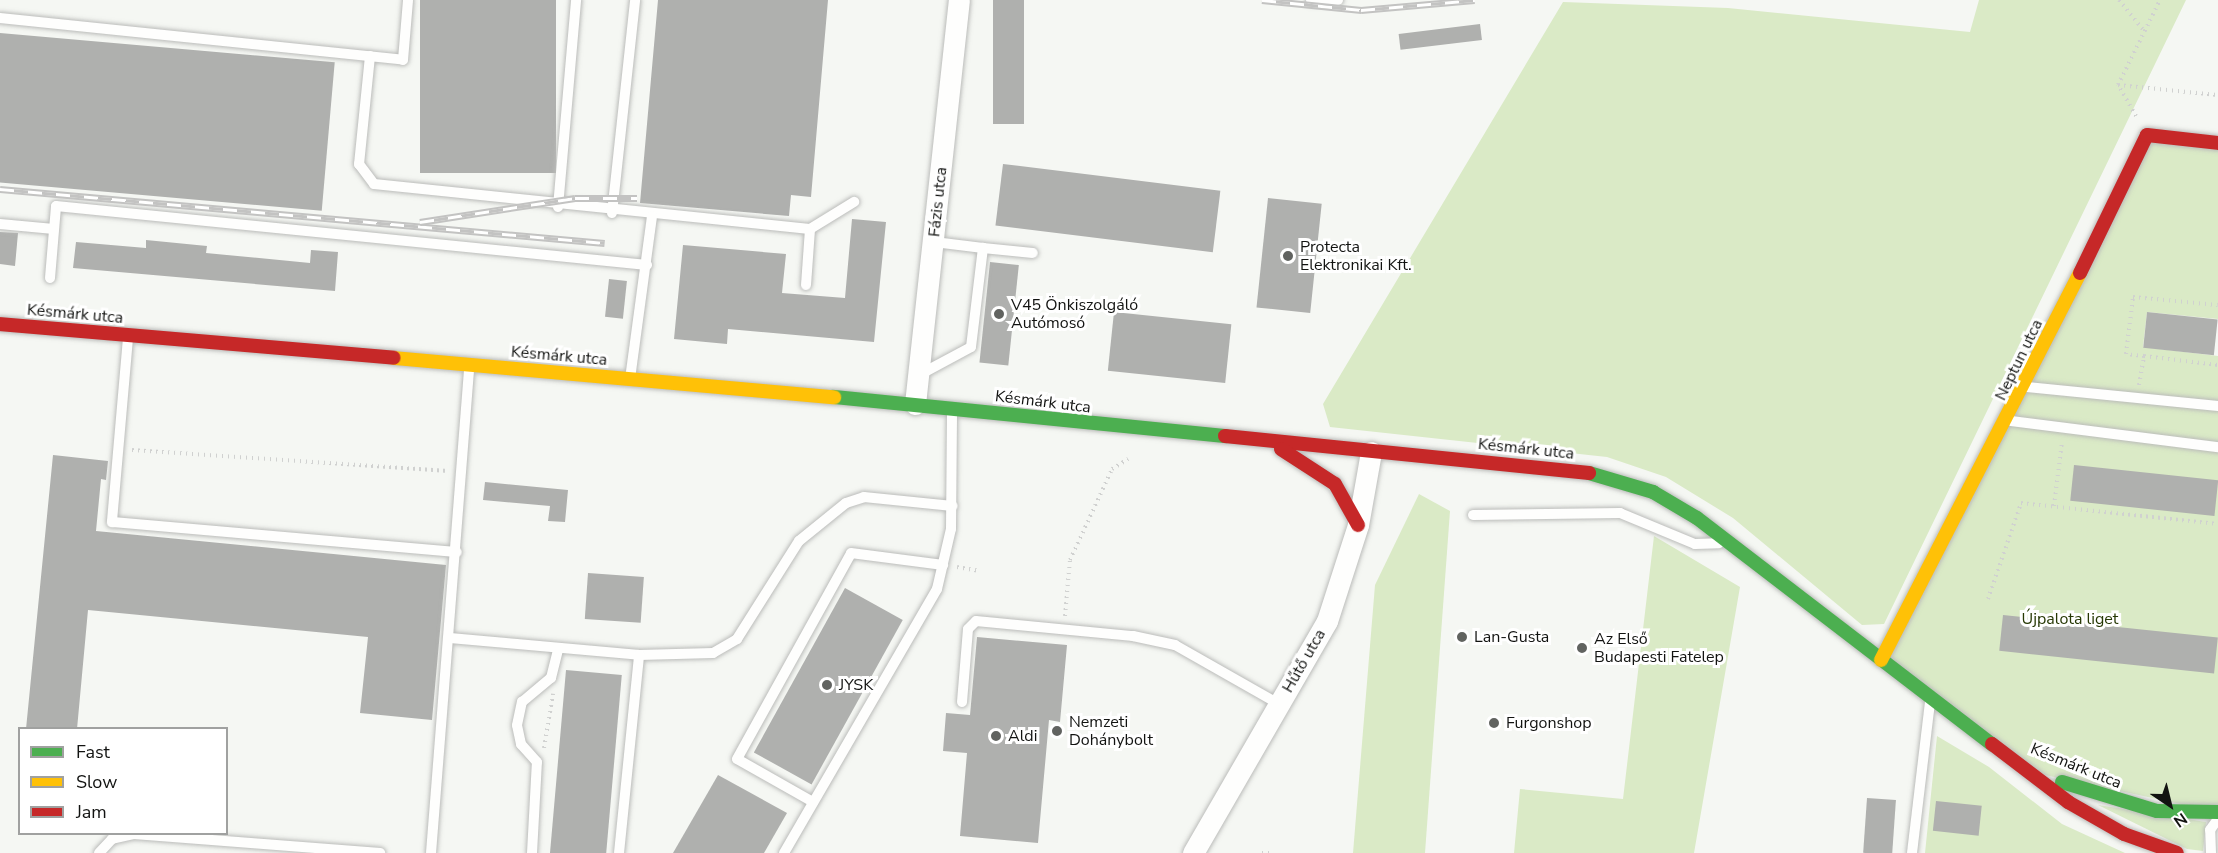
<!DOCTYPE html>
<html>
<head>
<meta charset="utf-8">
<style>
  body { margin:0 }
  #map { position:relative; width:2218px; height:853px; overflow:hidden; background:#f5f7f3; font-family:"Nunito Sans",sans-serif }
  div>[style] { position:absolute }
  [style*='--x'] { left:calc(var(--x)*1px); top:calc(var(--y)*1px); width:calc(var(--w)*1px); rotate:calc(var(--a)*1deg) }
  .green>* { inset:0; background:#daeac6 }
  .building>* { inset:0; background:#afb0ae; transform-origin:0 0 }
  .path>* { height:4px; margin-top:-2px; transform-origin:0; background:repeating-linear-gradient(90deg,#d0d1d0 0 1.5px,transparent 0 6px) }
  .roads { filter:drop-shadow(0 0 2px #bbbcba) drop-shadow(0 0 2px #bbbcba) }
  .lane>* { height:10px; margin:-5px; padding:0 5px; transform-origin:5px; border-radius:5px; background:#fefefd }
  .street>* { height:21px; margin:-10.5px; padding:0 10.5px; transform-origin:10.5px; border-radius:10.5px; background:#fefefd }
  .fast>* { height:14px; margin:-7px; padding:0 7px; transform-origin:7px; border-radius:7px; background:#4caf50 }
  .slow>* { height:14px; margin:-7px; padding:0 7px; transform-origin:7px; border-radius:7px; background:#ffc107 }
  .jam>* { height:14px; margin:-7px; padding:0 7px; transform-origin:7px; border-radius:7px; background:#c62828 }
  .rail>* { height:7px; margin-top:-3.5px; transform-origin:0; background:repeating-linear-gradient(90deg,#fff 0 14px,#c3c3c2 0 28px); box-sizing:border-box; border-block:2px solid #c3c3c2 }
  .dots>* { width:16px; height:16px; translate:-50% -50%; box-sizing:border-box; border:3px solid #fff; border-radius:50% }
  span { translate:-50% -50%; white-space:nowrap; text-align:center; line-height:1.15; -webkit-text-stroke:6px #fff; paint-order:stroke }
  .street-label { font-size:16px; color:#121311 }
  .poi-label { font-size:16px; color:#121311 }
  .left { translate:0 -50%; text-align:left }
  .park-label { font-size:16px; color:#263804 }
  .legend { position:absolute; left:18px; top:727px; width:210px; height:108px; box-sizing:border-box; background:#fff; border:2px solid #a0a1a0; margin:0; padding:8px 10px; list-style:none; font-size:18px; color:#121311 }
  .legend li { display:flex; align-items:center; gap:12px; height:30px }
  .legend b { width:30px; border:2px solid #a0a1a0 }
  .north { position:absolute; left:2140px; top:775px; width:60px; height:60px; -webkit-text-stroke:4px #fff; paint-order:stroke; rotate:145deg; font-size:16px; font-weight:700; line-height:24px; text-align:center; color:#121311 }
  .north::after { content:''; display:block; margin:auto; width:21px; height:27px; background:#121311; clip-path:polygon(50% 0,100% 100%,50% 72%,0 100%) }
</style>
</head>
<body>
<div id="map">
  <div class="green">
    <i style="clip-path:polygon(1979px 0,2186px 0,1884px 624px,1862px 625px,1733px 518px,1666px 477px,1607px 457px,1330px 427px,1323px 404px,1563px 2px,1728px 8px,1970px 32px)"></i>
    <i style="clip-path:polygon(2147px 135px,2218px 143px,2218px 319px,2147px 312px,2143px 347px,2218px 356px,2218px 812px,2045px 775px,1881px 660px)"></i>
    <i style="clip-path:polygon(1419px 494px,1450px 511px,1425px 853px,1353px 853px,1375px 585px)"></i>
    <i style="clip-path:polygon(1654px 536px,1740px 587px,1694px 853px,1514px 853px,1520px 789px,1623px 799px)"></i>
    <i style="clip-path:polygon(1937px 736px,1989px 767px,2062px 824px,2125px 853px,1925px 853px)"></i>
    <i style="clip-path:polygon(2098px 805px,2206px 822px,2203px 851px,2187px 849px)"></i>
  </div>
  <div class="building">
    <i style="left:420px;top:0;width:136px;height:173px"></i>
    <i style="clip-path:polygon(658px 0,828px 0,811px 197px,791px 195px,789px 216px,640px 203px)"></i>
    <i style="left:993px;top:0;width:31px;height:124px"></i>
    <i style="left:1480px;top:24px;width:16px;height:82px;rotate:83deg"></i>
    <i style="left:0;top:33px;width:336px;height:149px;rotate:5deg"></i>
    <i style="left:1003px;top:164px;width:219px;height:62px;rotate:7deg"></i>
    <i style="left:1268px;top:198px;width:54px;height:110px;rotate:6deg"></i>
    <i style="clip-path:polygon(852px 219px,886px 222px,874px 342px,728px 329px,727px 344px,674px 339px,683px 245px,786px 254px,782px 293px,845px 298px)"></i>
    <i style="clip-path:polygon(0 232px,18px 233px,15px 266px,0 264px)"></i>
    <i style="clip-path:polygon(146px 240px,207px 246px,206px 253px,310px 263px,311px 250px,338px 252px,335px 291px,73px 268px,76px 242px,146px 248px)"></i>
    <i style="left:990px;top:262px;width:29px;height:101px;rotate:6deg"></i>
    <i style="left:609px;top:279px;width:18px;height:38px;rotate:6deg"></i>
    <i style="left:1114px;top:312px;width:118px;height:59px;rotate:6deg"></i>
    <i style="left:2147px;top:312px;width:71px;height:36px;rotate:6deg"></i>
    <i style="clip-path:polygon(53px 455px,108px 461px,106px 480px,101px 479px,96px 531px,446px 565px,432px 720px,360px 713px,368px 637px,88px 610px,77px 729px,26px 729px)"></i>
    <i style="left:2074px;top:465px;width:145px;height:36px;rotate:6deg"></i>
    <i style="clip-path:polygon(485px 482px,568px 490px,565px 522px,548px 521px,550px 506px,483px 500px)"></i>
    <i style="left:588px;top:573px;width:56px;height:46px;rotate:4deg"></i>
    <i style="left:845px;top:588px;width:66px;height:188px;rotate:29deg"></i>
    <i style="left:2003px;top:615px;width:216px;height:36px;rotate:6deg"></i>
    <i style="clip-path:polygon(977px 637px,1067px 645px,1060px 722px,1049px 720px,1038px 843px,960px 836px,967px 753px,943px 751px,946px 713px,970px 715px)"></i>
    <i style="left:566px;top:670px;width:56px;height:184px;rotate:5deg"></i>
    <i style="clip-path:polygon(718px 775px,787px 813px,764px 853px,673px 853px)"></i>
    <i style="left:1867px;top:798px;width:29px;height:55px;rotate:4deg"></i>
    <i style="left:1936px;top:801px;width:46px;height:30px;rotate:6deg"></i>
  </div>
  <div class="path">
    <i style="--x:2119;--y:0;--w:40;--a:51"></i>
    <i style="--x:2118;--y:85;--w:100;--a:5.7"></i>
    <i style="--x:2136;--y:116;--w:36;--a:-120"></i>
    <i style="--x:2118;--y:85;--w:95;--a:-63.7"></i>
    <i style="--x:2144;--y:356;--w:75;--a:6.9"></i>
    <i style="--x:2139;--y:385;--w:29;--a:-80"></i>
    <i style="--x:2144;--y:356;--w:18;--a:-174"></i>
    <i style="--x:2126;--y:354;--w:57;--a:-83"></i>
    <i style="--x:2133;--y:297;--w:85;--a:5.4"></i>
    <i style="--x:132;--y:450;--w:317;--a:3.8"></i>
    <i style="--x:2054;--y:506;--w:64;--a:-82.9"></i>
    <i style="--x:957;--y:567;--w:23;--a:10"></i>
    <i style="--x:1988;--y:599;--w:102;--a:-71"></i>
    <i style="--x:2021;--y:503;--w:198;--a:6.1"></i>
    <i style="--x:1065;--y:616;--w:56;--a:-84.9"></i>
    <i style="--x:1070;--y:560;--w:100;--a:-65.2"></i>
    <i style="--x:1112;--y:469;--w:19;--a:-32"></i>
    <i style="--x:544;--y:748;--w:55;--a:-80.5"></i>
    <i style="--x:1262;--y:853;--w:7;--a:0"></i>
  </div>
  <div class="roads">
    <div class="lane">
      <i style="--x:1311;--y:0;--w:27;--a:0"></i>
      <i style="--x:0;--y:18;--w:405;--a:5.9"></i>
      <i style="--x:403;--y:60;--w:60;--a:-85.2"></i>
      <i style="--x:370;--y:56;--w:109;--a:95.8"></i>
      <i style="--x:359;--y:164;--w:25;--a:53"></i>
      <i style="--x:374;--y:184;--w:438;--a:5.9"></i>
      <i style="--x:810;--y:229;--w:52;--a:-31.5"></i>
      <i style="--x:558;--y:207;--w:208;--a:-85"></i>
      <i style="--x:612;--y:213;--w:214;--a:-83.8"></i>
      <i style="--x:0;--y:224;--w:54;--a:5.3"></i>
      <i style="--x:983;--y:248;--w:50;--a:5.7"></i>
      <i style="--x:50;--y:278;--w:72;--a:-85.2"></i>
      <i style="--x:56;--y:206;--w:594;--a:5.7"></i>
      <i style="--x:806;--y:285;--w:56;--a:-85.9"></i>
      <i style="--x:128;--y:338;--w:185;--a:95"></i>
      <i style="--x:112;--y:522;--w:346;--a:5"></i>
      <i style="--x:919;--y:375;--w:59;--a:-28.3"></i>
      <i style="--x:971;--y:347;--w:100;--a:-83.1"></i>
      <i style="--x:983;--y:248;--w:49;--a:-173"></i>
      <i style="--x:630;--y:379;--w:164;--a:-82.3"></i>
      <i style="--x:2027;--y:387;--w:192;--a:5.7"></i>
      <i style="--x:2011;--y:421;--w:209;--a:7.2"></i>
      <i style="--x:1473;--y:515;--w:147;--a:-0.8"></i>
      <i style="--x:1620;--y:513;--w:81;--a:22.5"></i>
      <i style="--x:1695;--y:544;--w:24;--a:-2"></i>
      <i style="--x:450;--y:638;--w:190;--a:5.1"></i>
      <i style="--x:639;--y:655;--w:74;--a:-1.5"></i>
      <i style="--x:713;--y:653;--w:28;--a:-30"></i>
      <i style="--x:737;--y:639;--w:116;--a:-57.7"></i>
      <i style="--x:799;--y:541;--w:60;--a:-39"></i>
      <i style="--x:846;--y:503;--w:19;--a:-18"></i>
      <i style="--x:864;--y:497;--w:89;--a:5.8"></i>
      <i style="--x:962;--y:702;--w:73;--a:-85.3"></i>
      <i style="--x:968;--y:629;--w:11;--a:-45"></i>
      <i style="--x:976;--y:621;--w:158;--a:5.5"></i>
      <i style="--x:1133;--y:636;--w:43;--a:12.1"></i>
      <i style="--x:1175;--y:645;--w:120;--a:29.6"></i>
      <i style="--x:813;--y:802;--w:87;--a:-150.5"></i>
      <i style="--x:737;--y:759;--w:235;--a:-61"></i>
      <i style="--x:851;--y:553;--w:93;--a:7.4"></i>
      <i style="--x:99;--y:853;--w:19;--a:-47"></i>
      <i style="--x:112;--y:839;--w:23;--a:-13"></i>
      <i style="--x:134;--y:834;--w:247;--a:4.4"></i>
      <i style="--x:431;--y:853;--w:488;--a:-85.5"></i>
      <i style="--x:532;--y:853;--w:91;--a:-86.9"></i>
      <i style="--x:537;--y:762;--w:24;--a:-132"></i>
      <i style="--x:521;--y:744;--w:19;--a:-102"></i>
      <i style="--x:517;--y:725;--w:24;--a:-78"></i>
      <i style="--x:522;--y:702;--w:38;--a:-40"></i>
      <i style="--x:551;--y:678;--w:30;--a:-76"></i>
      <i style="--x:619;--y:853;--w:199;--a:-84.2"></i>
      <i style="--x:784;--y:853;--w:305;--a:-59.9"></i>
      <i style="--x:937;--y:589;--w:62;--a:-76.9"></i>
      <i style="--x:951;--y:529;--w:119;--a:-89.5"></i>
      <i style="--x:1912;--y:853;--w:153;--a:-83.2"></i>
      <i style="--x:2211;--y:853;--w:23;--a:-92"></i>
      <i style="--x:2210;--y:830;--w:14;--a:-54"></i>
    </div>
    <div class="street">
      <i style="--x:915;--y:404;--w:406;--a:-83.8"></i>
      <i style="--x:1193;--y:853;--w:268;--a:-60"></i>
      <i style="--x:1327;--y:621;--w:101;--a:-72.1"></i>
      <i style="--x:1358;--y:525;--w:74;--a:-79.9"></i>
    </div>
    <div class="fast">
      <i style="--x:834;--y:397;--w:393;--a:5.7"></i>
      <i style="--x:1589;--y:473;--w:67;--a:16.5"></i>
      <i style="--x:1653;--y:492;--w:51;--a:30.6"></i>
      <i style="--x:1697;--y:518;--w:372;--a:37.5"></i>
      <i style="--x:2062;--y:782;--w:99;--a:17"></i>
      <i style="--x:2157;--y:811;--w:61;--a:0.9"></i>
    </div>
    <div class="slow">
      <i style="--x:394;--y:358;--w:442;--a:5.1"></i>
      <i style="--x:1881;--y:660;--w:435;--a:-62.8"></i>
    </div>
    <div class="jam">
      <i style="--x:2080;--y:273;--w:153;--a:-64.1"></i>
      <i style="--x:2147;--y:135;--w:71;--a:6.4"></i>
      <i style="--x:0;--y:324;--w:395;--a:4.9"></i>
      <i style="--x:1225;--y:436;--w:366;--a:5.8"></i>
      <i style="--x:1281;--y:449;--w:64;--a:32.9"></i>
      <i style="--x:1335;--y:484;--w:47;--a:60.7"></i>
      <i style="--x:1992;--y:744;--w:96;--a:37.3"></i>
      <i style="--x:2068;--y:802;--w:64;--a:29.7"></i>
      <i style="--x:2124;--y:834;--w:56;--a:19.7"></i>
    </div>
  </div>
  <div class="rail">
    <i style="--x:1262;--y:0;--w:100;--a:5.8"></i>
    <i style="--x:1361;--y:10;--w:114;--a:-5"></i>
    <i style="--x:0;--y:189;--w:607;--a:5.1"></i>
    <i style="--x:420;--y:222;--w:157;--a:-8.8"></i>
    <i style="--x:575;--y:198;--w:62;--a:0"></i>
  </div>
  <div class="dots">
    <i style="left:1288px;top:256px;background:#616360"></i>
    <i style="left:999px;top:314px;background:#616360"></i>
    <i style="left:1462px;top:637px;background:#616360"></i>
    <i style="left:1582px;top:648px;background:#616360"></i>
    <i style="left:827px;top:685px;background:#616360"></i>
    <i style="left:1494px;top:723px;background:#616360"></i>
    <i style="left:1057px;top:731px;background:#616360"></i>
    <i style="left:996px;top:736px;background:#616360"></i>
  </div>
  <div class="street-label">
    <span style="left:938px;top:202px;rotate:-84deg">Fázis utca</span>
    <span style="left:75px;top:314px;rotate:5deg">Késmárk utca</span>
    <span style="left:559px;top:356px;rotate:5deg">Késmárk utca</span>
    <span style="left:2019px;top:360px;rotate:-64deg">Neptun utca</span>
    <span style="left:1043px;top:402px;rotate:7deg">Késmárk utca</span>
    <span style="left:1526px;top:449px;rotate:6deg">Késmárk utca</span>
    <span style="left:1304px;top:661px;rotate:-60deg">Hűtő utca</span>
    <span style="left:2076px;top:766px;rotate:22deg">Késmárk utca</span>
  </div>
  <div class="poi-label">
    <span class="left" style="left:1300px;top:256px">Protecta<br>Elektronikai Kft.</span>
    <span class="left" style="left:1011px;top:314px">V45 Önkiszolgáló<br>Autómosó</span>
    <span class="left" style="left:1474px;top:637px">Lan-Gusta</span>
    <span class="left" style="left:1594px;top:648px">Az Első<br>Budapesti Fatelep</span>
    <span class="left" style="left:839px;top:685px">JYSK</span>
    <span class="left" style="left:1069px;top:731px">Nemzeti<br>Dohánybolt</span>
    <span class="left" style="left:1506px;top:723px">Furgonshop</span>
    <span class="left" style="left:1008px;top:736px">Aldi</span>
  </div>
  <div class="park-label">
    <span style="left:2070px;top:619px">Újpalota liget</span>
  </div>
  <ul class="legend">
  <li><b style="height:8px;background:#4caf50"></b>Fast</li>
  <li><b style="height:8px;background:#ffc107"></b>Slow</li>
  <li><b style="height:8px;background:#c62828"></b>Jam</li>
  </ul>
  <div class="north">N</div>
</div>
</body>
</html>
